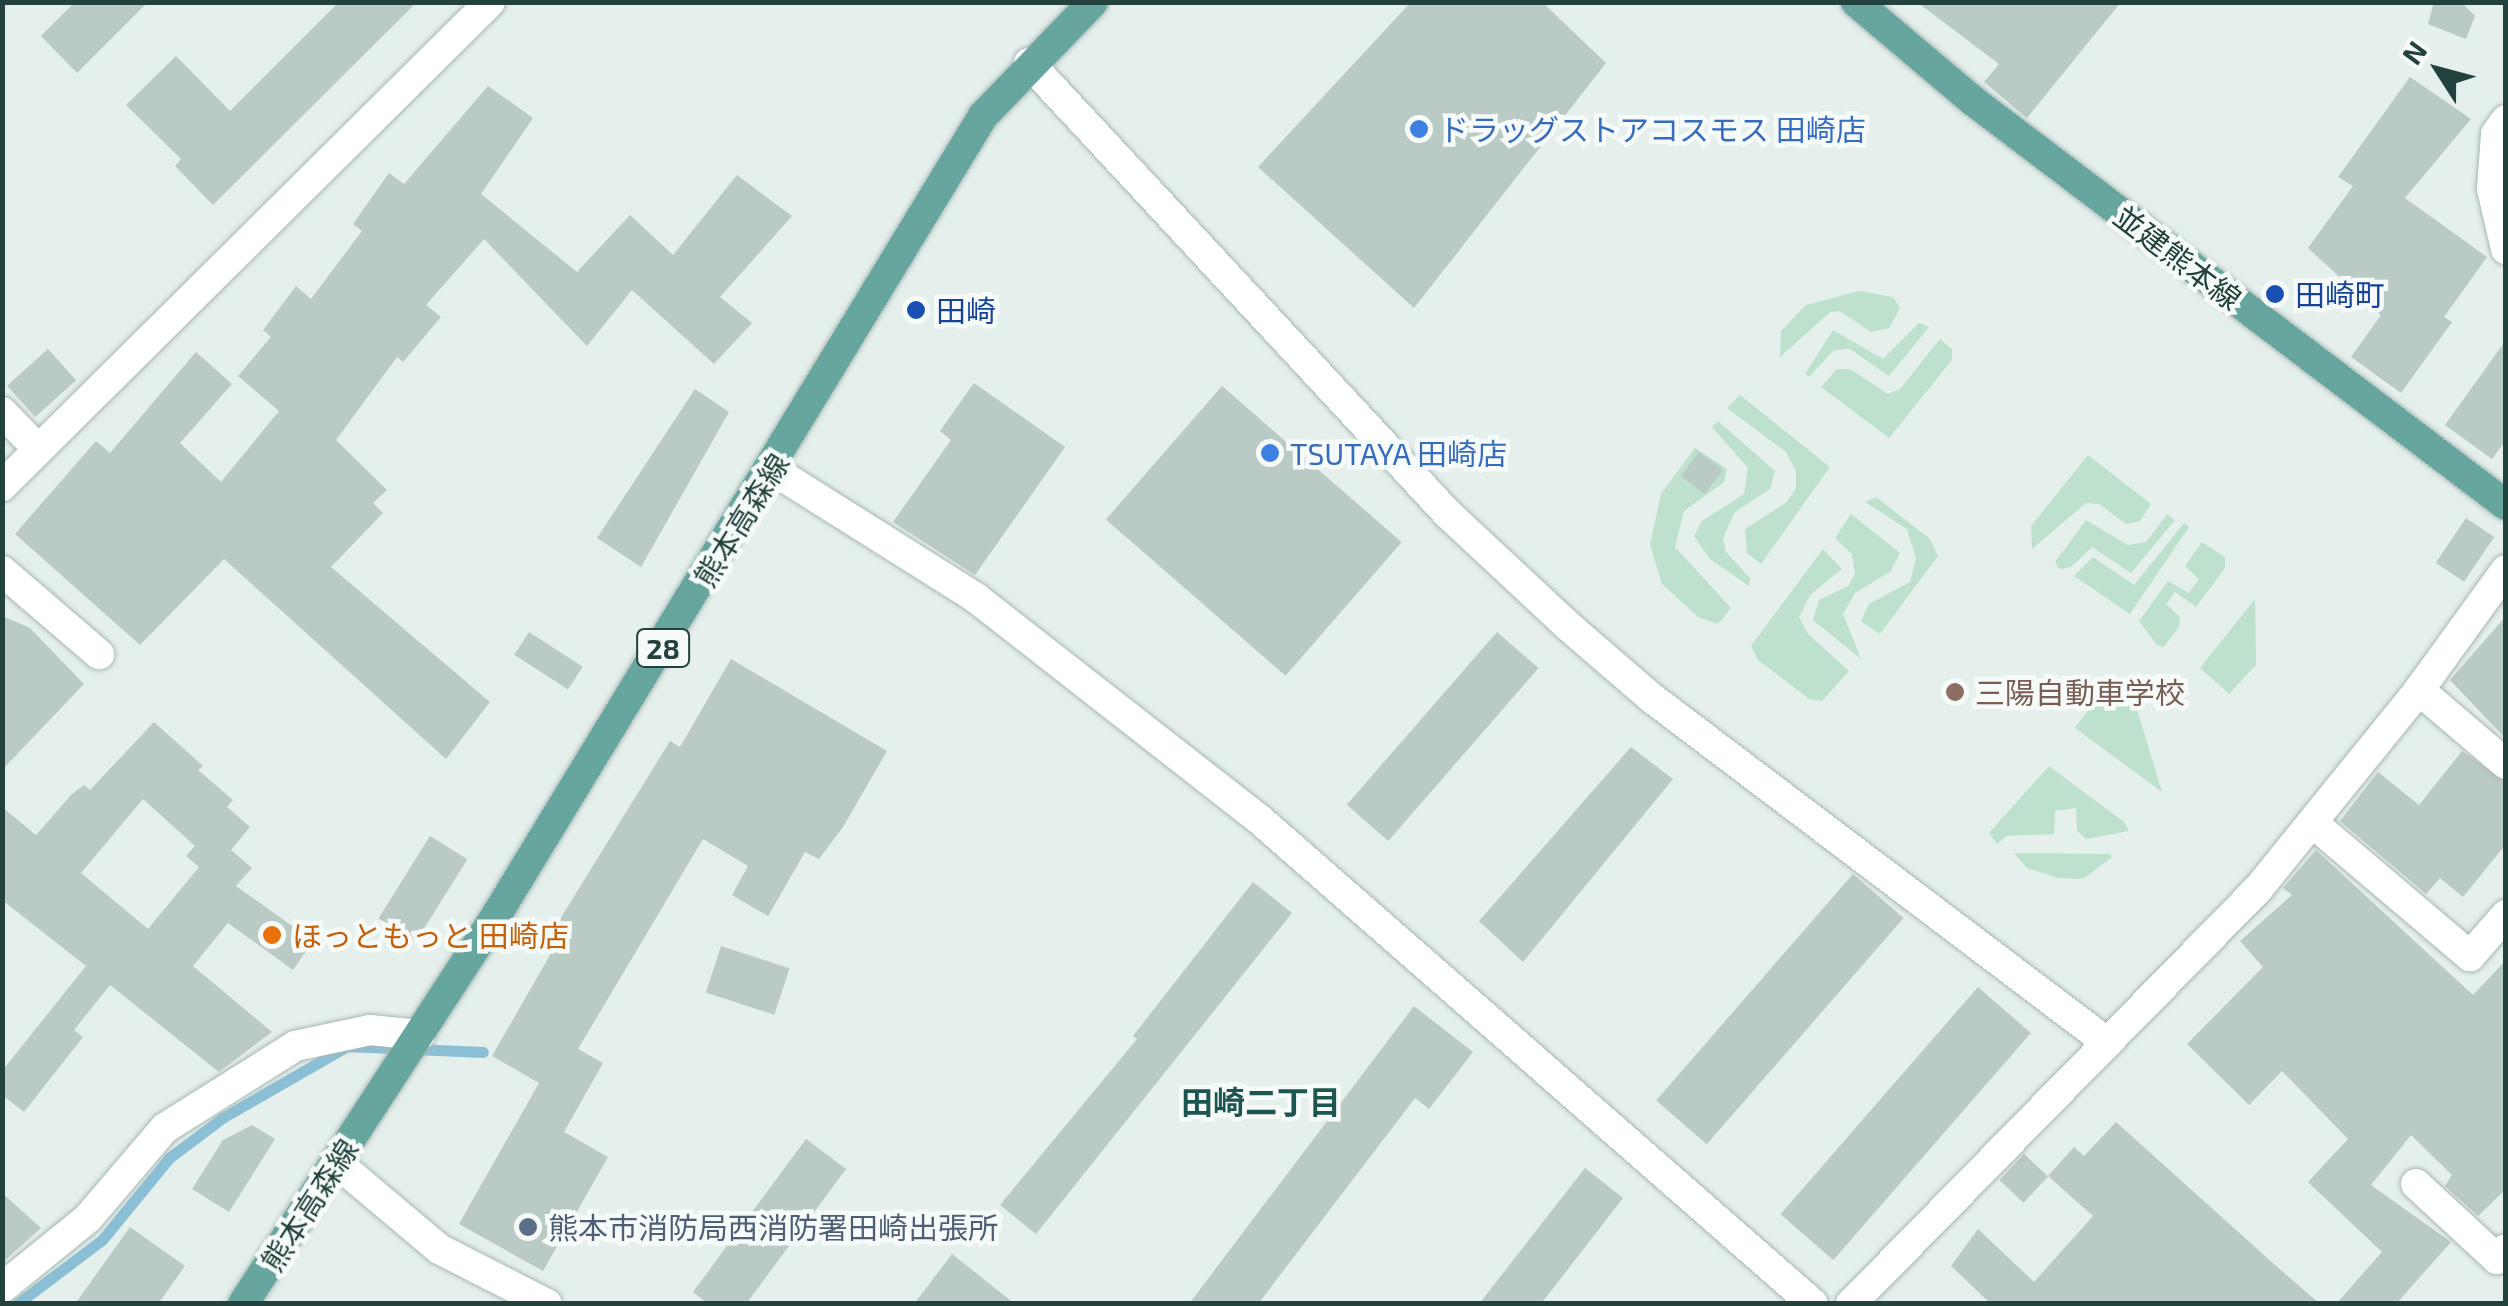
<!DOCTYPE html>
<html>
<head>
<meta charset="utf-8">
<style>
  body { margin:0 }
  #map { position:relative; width:2508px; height:1306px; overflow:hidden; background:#e5efec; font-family:"Exo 2","Noto Sans JP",sans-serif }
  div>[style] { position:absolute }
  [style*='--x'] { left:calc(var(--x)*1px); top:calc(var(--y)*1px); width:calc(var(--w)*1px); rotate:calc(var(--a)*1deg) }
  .green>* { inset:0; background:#bde1cc }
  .stream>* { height:11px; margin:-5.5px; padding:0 5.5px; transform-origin:5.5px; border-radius:5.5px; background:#8bbfd6 }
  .building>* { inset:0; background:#bacac5; transform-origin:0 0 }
  .roads { filter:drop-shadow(0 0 2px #a7b8b4) drop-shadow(0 0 2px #a7b8b4) }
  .minor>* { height:30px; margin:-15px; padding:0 15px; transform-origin:15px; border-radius:15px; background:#fff }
  .major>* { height:30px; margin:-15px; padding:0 15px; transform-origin:15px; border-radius:15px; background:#67a69f }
  .dots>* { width:28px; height:28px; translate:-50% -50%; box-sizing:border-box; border:5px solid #f6fbf9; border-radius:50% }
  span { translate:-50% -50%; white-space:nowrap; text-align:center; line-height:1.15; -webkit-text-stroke:9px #f6fbf9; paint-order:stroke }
  .shield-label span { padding:2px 8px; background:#f6fbf9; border:2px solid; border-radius:8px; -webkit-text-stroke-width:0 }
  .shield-label { font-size:28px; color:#23423e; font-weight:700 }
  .shop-label { font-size:30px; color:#366cbe }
  .left { translate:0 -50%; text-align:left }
  .street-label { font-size:30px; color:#23423e }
  .transit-label { font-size:30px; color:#164399 }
  .education-label { font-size:30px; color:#785e54 }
  .food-label { font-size:30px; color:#c56008 }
  .service-label { font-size:30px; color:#4e5e75 }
  .neighbourhood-label { font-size:32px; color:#1d5650; font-weight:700 }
  .frame { position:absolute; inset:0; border:5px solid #23423e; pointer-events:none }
  .north { position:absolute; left:2388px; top:20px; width:100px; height:100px; -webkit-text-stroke:8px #f6fbf9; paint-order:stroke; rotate:306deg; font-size:28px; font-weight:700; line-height:40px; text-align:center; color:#23423e }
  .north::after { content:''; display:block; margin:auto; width:35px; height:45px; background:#23423e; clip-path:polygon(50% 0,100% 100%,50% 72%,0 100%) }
</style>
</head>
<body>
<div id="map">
  <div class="green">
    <i style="clip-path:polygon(1859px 291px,1893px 297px,1900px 308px,1889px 328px,1871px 332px,1840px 311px,1830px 312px,1780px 357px,1781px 331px,1806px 305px)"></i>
    <i style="clip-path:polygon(1919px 323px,1929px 327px,1889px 376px,1850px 349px,1834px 350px,1809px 377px,1805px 374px,1833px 330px,1883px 359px)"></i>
    <i style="clip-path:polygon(1940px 339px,1952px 349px,1952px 360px,1889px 438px,1821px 387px,1837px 369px,1850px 369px,1888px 394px,1900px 389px)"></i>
    <i style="clip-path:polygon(1740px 395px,1830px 467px,1761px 564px,1747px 553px,1745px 529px,1787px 502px,1796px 488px,1796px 471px,1786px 452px,1727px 408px)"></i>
    <i style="clip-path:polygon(1718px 421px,1775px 471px,1770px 489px,1735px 512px,1723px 538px,1726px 552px,1750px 578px,1749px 586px,1710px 559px,1694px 536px,1702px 521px,1744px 494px,1748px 468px,1712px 427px)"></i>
    <i style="clip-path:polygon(1695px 448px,1727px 469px,1724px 482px,1684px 511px,1675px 547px,1731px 608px,1718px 624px,1698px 617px,1662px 584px,1650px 545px,1661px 494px)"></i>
    <i style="clip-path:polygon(2088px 455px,2151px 504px,2140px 521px,2126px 524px,2099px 504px,2086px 503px,2032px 549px,2031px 526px)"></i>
    <i style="clip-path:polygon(1876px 497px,1930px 539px,1938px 556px,1880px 634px,1861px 621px,1869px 604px,1910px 582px,1916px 558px,1907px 529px,1865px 502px)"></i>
    <i style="clip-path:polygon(1851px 514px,1900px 553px,1891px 571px,1855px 593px,1843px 614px,1861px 659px,1813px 620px,1819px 600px,1848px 586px,1855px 574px,1852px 554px,1835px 538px)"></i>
    <i style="clip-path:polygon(2167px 514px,2175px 520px,2131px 573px,2092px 547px,2071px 567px,2059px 569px,2055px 562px,2086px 520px,2128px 545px,2146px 542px)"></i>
    <i style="clip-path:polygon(2184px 523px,2189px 527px,2130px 614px,2074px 576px,2093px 557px,2134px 585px)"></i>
    <i style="clip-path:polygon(2202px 542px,2225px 557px,2225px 568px,2196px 607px,2175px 592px,2166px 604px,2180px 617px,2179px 627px,2164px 647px,2157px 645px,2139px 621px,2168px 581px,2189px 593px,2199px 579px,2185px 566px)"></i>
    <i style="clip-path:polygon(1823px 549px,1842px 569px,1810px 595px,1799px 617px,1808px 634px,1849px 671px,1822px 701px,1809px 699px,1758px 660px,1751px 646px)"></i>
    <i style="clip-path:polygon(2255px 599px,2256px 665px,2229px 694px,2200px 668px)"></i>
    <i style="clip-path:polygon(2112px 677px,2133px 696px,2162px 792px,2075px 728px)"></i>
    <i style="clip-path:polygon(2049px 766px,2124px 822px,2129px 831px,2086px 839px,2077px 831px,2076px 808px,2055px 811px,2054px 834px,2006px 836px,1997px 844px,1989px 833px)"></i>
    <i style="clip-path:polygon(2014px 853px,2111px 854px,2111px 858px,2083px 879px,2058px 878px,2027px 868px)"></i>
  </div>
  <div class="stream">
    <i style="--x:17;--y:1304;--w:106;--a:-37"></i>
    <i style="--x:102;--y:1240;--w:106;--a:-50.7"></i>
    <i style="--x:169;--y:1158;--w:66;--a:-37"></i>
    <i style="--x:222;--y:1118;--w:144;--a:-29.9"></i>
    <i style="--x:347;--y:1046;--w:136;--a:2.5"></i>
  </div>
  <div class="building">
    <i style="clip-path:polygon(75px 2px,148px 2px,77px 73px,41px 36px)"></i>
    <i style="clip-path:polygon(339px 2px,417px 2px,213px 205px,175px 166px,181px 159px,126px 105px,176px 56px,230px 111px)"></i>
    <i style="clip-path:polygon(1411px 2px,1542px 2px,1606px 63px,1414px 308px,1258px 167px)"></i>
    <i style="clip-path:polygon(1917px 2px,2121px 2px,2027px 118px,1984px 82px,1999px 64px)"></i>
    <i style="clip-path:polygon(2434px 2px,2461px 2px,2475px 16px,2466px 39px,2428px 24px)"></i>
    <i style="clip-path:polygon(2410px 77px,2471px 119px,2405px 198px,2487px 257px,2444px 317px,2452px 322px,2401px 393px,2351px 357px,2381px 315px,2308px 248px,2353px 186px,2338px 177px)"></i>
    <i style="clip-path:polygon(488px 86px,533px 118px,481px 194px,577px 272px,630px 215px,673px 255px,737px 175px,792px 216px,720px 297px,752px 323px,714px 364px,632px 290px,587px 346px,484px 239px,426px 305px,441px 317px,403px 362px,397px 357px,336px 440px,387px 490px,373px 503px,383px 513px,331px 567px,490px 702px,446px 759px,224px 559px,140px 645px,15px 534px,96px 441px,110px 453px,196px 352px,232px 384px,180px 443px,221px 482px,279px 411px,238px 376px,271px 337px,263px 330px,296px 286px,311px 299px,362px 231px,353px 224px,389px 173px,404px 184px)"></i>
    <i style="clip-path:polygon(2506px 340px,2506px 440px,2492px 459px,2445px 425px)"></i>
    <i style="left:48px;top:349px;width:42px;height:55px;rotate:48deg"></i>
    <i style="clip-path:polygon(974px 383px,1065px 447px,975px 575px,893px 522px,951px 440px,940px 431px)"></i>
    <i style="left:1222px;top:386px;width:238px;height:177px;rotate:41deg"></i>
    <i style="clip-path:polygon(695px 389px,729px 412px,641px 567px,597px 538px)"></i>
    <i style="left:1699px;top:452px;width:30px;height:30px;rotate:37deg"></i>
    <i style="left:2466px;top:518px;width:34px;height:54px;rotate:34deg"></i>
    <i style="clip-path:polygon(2px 616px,30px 628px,84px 684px,2px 770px)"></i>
    <i style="clip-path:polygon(2506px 616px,2506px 739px,2450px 680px)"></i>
    <i style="left:529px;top:632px;width:64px;height:27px;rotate:33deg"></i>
    <i style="left:1497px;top:632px;width:55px;height:229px;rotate:41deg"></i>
    <i style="clip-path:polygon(731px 659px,887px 751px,843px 827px,819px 859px,805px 852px,768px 916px,732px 895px,748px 866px,703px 839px,578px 1049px,603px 1063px,564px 1132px,608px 1157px,543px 1271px,459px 1224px,539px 1083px,492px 1056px,565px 929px,557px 924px,670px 741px,680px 747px)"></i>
    <i style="clip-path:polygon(evenodd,154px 722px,203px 766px,198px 770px,233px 800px,227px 807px,250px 827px,231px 850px,252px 868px,236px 886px,313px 941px,293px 970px,228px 923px,193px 966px,272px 1032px,219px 1072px,110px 985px,74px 1030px,83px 1037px,24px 1112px,2px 1095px,2px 1071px,86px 966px,2px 900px,2px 807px,36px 835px,72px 794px,84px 785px,90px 790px,154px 722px,143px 799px,195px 846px,186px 856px,199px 867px,148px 929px,81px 873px,143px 799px)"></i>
    <i style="clip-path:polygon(1631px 747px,1673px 779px,1523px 962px,1479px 921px)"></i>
    <i style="clip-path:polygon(2462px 751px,2506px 782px,2506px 844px,2463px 897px,2440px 878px,2426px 894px,2340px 821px,2378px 772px,2419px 805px)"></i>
    <i style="left:430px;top:836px;width:44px;height:97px;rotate:32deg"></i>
    <i style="clip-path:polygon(2316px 850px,2473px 995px,2506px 960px,2506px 1189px,2478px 1216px,2445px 1186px,2452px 1175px,2411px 1135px,2371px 1185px,2451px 1242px,2396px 1304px,2336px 1304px,2382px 1252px,2308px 1182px,2348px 1139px,2282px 1071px,2249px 1105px,2187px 1044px,2263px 967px,2240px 941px,2292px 895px,2283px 888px)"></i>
    <i style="left:1853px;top:874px;width:67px;height:300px;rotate:41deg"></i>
    <i style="clip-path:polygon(1253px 882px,1292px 913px,1036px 1234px,1000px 1205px,1137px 1039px,1133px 1036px)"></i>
    <i style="left:721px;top:946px;width:72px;height:49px;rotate:18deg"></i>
    <i style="left:1978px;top:987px;width:70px;height:301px;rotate:41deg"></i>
    <i style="clip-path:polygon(1414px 1006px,1473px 1052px,1429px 1109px,1415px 1098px,1258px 1304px,1189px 1304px)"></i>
    <i style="clip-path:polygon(2116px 1122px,2275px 1265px,2320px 1304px,1991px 1304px,1951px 1266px,1978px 1229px,2034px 1282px,2093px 1216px,2048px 1176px,2074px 1147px,2084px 1156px)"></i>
    <i style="clip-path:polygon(252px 1125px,275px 1139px,229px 1212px,192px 1189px,223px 1140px)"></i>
    <i style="clip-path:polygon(806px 1139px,846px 1169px,746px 1304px,708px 1304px,693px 1292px)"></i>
    <i style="left:2024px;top:1154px;width:33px;height:36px;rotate:43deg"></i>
    <i style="clip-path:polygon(1585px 1168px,1623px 1198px,1541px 1304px,1479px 1304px)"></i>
    <i style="clip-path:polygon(2px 1193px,41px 1228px,2px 1263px)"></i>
    <i style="clip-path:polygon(130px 1227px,185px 1266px,158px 1304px,75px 1304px)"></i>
    <i style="clip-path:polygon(952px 1254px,1015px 1304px,914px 1304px)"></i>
  </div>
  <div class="roads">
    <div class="minor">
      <i style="--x:1029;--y:63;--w:616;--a:47.11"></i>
      <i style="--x:1448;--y:514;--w:164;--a:43"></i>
      <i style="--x:1568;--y:626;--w:112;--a:40.7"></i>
      <i style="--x:1653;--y:699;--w:567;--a:37.11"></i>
      <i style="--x:2506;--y:120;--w:17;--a:126"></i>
      <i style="--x:2496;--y:134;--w:55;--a:94.2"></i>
      <i style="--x:2492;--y:189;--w:62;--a:76.9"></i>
      <i style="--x:2;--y:412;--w:49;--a:45.8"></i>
      <i style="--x:773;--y:470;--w:240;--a:32.2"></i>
      <i style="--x:976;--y:598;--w:359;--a:38"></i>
      <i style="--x:1259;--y:819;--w:736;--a:41.2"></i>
      <i style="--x:2;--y:486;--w:687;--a:-44.76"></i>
      <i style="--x:2;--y:571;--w:128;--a:40.6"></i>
      <i style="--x:2419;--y:690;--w:114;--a:40.4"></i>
      <i style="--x:2313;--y:823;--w:206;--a:40.3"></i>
      <i style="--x:2470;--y:956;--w:55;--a:-48.7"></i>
      <i style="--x:337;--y:1163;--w:133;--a:40.1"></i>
      <i style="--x:439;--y:1249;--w:121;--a:27"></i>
      <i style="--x:2416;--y:1184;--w:110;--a:42.8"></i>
      <i style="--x:2497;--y:1259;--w:13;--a:-48"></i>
      <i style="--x:2;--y:1288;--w:111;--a:-39.1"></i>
      <i style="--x:88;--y:1218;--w:118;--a:-49.5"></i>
      <i style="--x:165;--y:1128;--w:154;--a:-32.2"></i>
      <i style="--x:295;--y:1046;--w:77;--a:-12"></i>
      <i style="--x:370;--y:1030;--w:50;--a:5.7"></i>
      <i style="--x:1851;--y:1304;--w:581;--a:-45.56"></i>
      <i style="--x:2258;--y:889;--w:256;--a:-51"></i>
      <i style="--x:2419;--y:690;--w:148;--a:-54.1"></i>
    </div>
    <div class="major">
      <i style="--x:1856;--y:2;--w:152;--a:40.2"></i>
      <i style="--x:1972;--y:100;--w:670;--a:37.18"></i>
      <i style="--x:243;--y:1304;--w:460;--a:-56.9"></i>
      <i style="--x:494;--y:919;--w:940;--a:-58.66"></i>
      <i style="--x:983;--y:116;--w:158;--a:-46"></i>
    </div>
  </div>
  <div class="dots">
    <i style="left:1419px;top:129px;background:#3f7fe0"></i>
    <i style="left:2275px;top:294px;background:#1a4fb4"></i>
    <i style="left:916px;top:310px;background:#1a4fb4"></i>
    <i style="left:1270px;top:453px;background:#3f7fe0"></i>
    <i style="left:1955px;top:692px;background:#8d6e63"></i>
    <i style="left:272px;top:935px;background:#e8710a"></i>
    <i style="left:528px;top:1227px;background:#5c6f8a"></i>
  </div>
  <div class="shield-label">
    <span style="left:663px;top:648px">28</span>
  </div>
  <div class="shop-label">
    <span class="left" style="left:1439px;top:129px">ドラッグストアコスモス 田崎店</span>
    <span class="left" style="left:1290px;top:453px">TSUTAYA 田崎店</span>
  </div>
  <div class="street-label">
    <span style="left:2178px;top:257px;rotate:37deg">並建熊本線</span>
    <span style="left:741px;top:520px;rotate:-58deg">熊本高森線</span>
    <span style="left:309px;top:1205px;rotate:-57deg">熊本高森線</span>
  </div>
  <div class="transit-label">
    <span class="left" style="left:2295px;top:294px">田崎町</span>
    <span class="left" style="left:936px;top:310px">田崎</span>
  </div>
  <div class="education-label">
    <span class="left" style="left:1975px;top:692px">三陽自動車学校</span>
  </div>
  <div class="food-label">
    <span class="left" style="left:292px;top:935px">ほっともっと 田崎店</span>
  </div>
  <div class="service-label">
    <span class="left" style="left:548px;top:1227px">熊本市消防局西消防署田崎出張所</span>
  </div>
  <div class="neighbourhood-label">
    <span style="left:1261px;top:1101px">田崎二丁目</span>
  </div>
  <div class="frame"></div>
  <div class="north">N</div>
</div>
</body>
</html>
